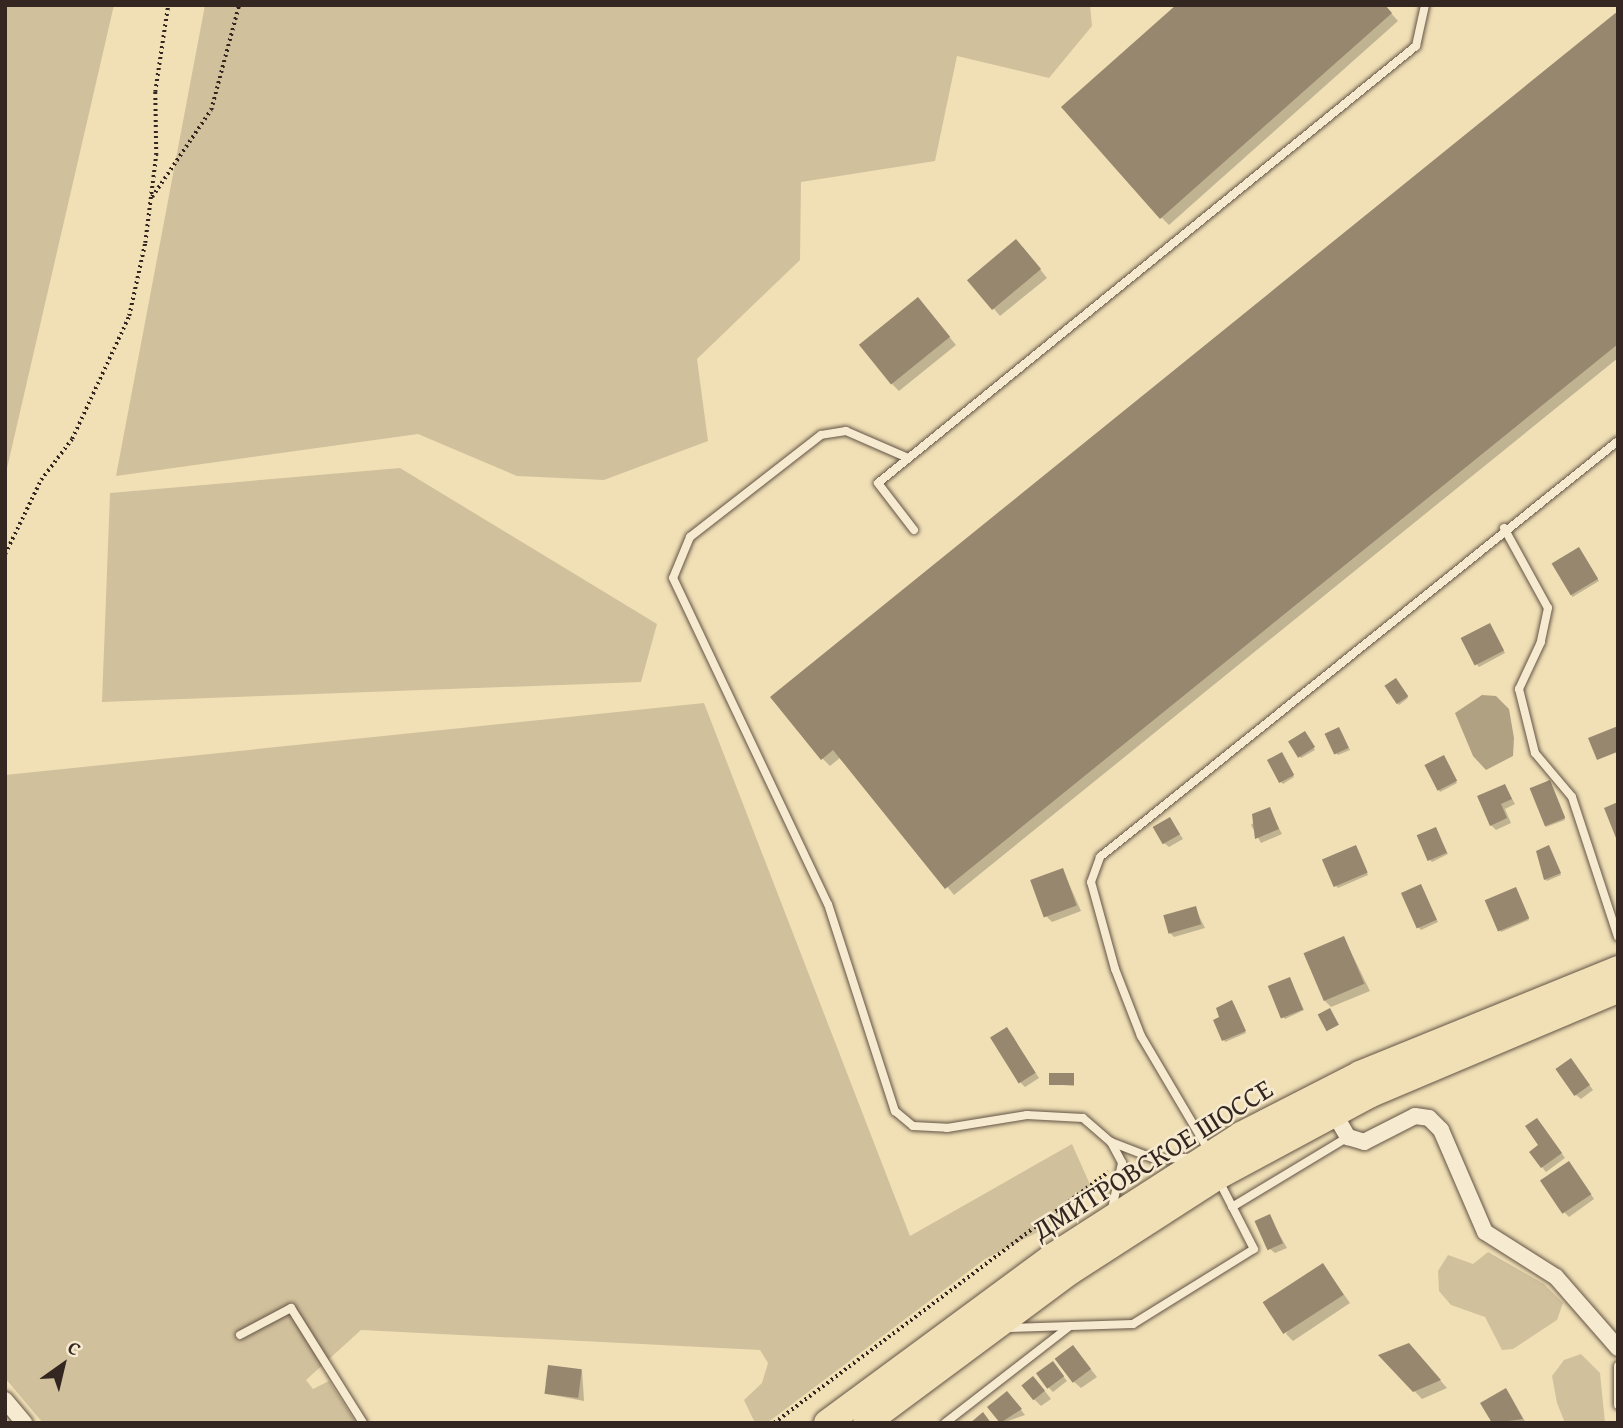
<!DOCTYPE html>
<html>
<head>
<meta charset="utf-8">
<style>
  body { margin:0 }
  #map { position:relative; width:1623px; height:1428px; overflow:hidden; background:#f1e0b6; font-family:"Gentium Book Plus",serif }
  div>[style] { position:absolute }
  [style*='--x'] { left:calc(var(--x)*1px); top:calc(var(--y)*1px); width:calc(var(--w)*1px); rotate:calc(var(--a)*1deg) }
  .green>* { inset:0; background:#d1c09c }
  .water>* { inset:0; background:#b1a183 }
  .shadow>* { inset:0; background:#0003; transform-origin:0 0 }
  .building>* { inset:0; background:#96876e; transform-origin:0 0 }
  .path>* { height:3.5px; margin-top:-1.75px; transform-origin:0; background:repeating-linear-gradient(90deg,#342620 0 2px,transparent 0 5.5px) }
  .roads { filter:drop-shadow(0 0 2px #635446) drop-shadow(0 0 2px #635446) }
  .service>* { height:8px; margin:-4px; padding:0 4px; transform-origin:4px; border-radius:4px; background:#f6ebd0 }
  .minor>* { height:16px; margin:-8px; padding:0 8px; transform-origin:8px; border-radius:8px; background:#f6ebd0 }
  .trunk>* { height:26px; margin:-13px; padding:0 13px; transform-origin:13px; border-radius:13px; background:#f1e0b6 }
  span { translate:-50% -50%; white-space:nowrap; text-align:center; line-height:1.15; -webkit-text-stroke:5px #f6ebd0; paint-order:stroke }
  .street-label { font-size:28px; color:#342620 }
  .frame { position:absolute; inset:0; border:7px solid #342620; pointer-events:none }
  .north { position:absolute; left:28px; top:1330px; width:70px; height:70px; -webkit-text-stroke:5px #f6ebd0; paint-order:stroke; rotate:34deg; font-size:19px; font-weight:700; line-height:28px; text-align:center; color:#342620 }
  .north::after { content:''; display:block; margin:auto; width:24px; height:32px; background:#342620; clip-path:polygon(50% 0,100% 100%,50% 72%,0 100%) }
</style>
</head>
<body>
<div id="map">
  <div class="green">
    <i style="clip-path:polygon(5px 5px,114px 5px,5px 477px)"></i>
    <i style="clip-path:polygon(205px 5px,1090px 5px,1092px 26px,1049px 78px,957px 56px,935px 161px,801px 182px,800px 260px,697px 359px,708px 441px,604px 480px,517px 476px,418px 434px,116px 476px)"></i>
    <i style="clip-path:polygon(400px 468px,657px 624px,641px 682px,102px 702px,110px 493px)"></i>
    <i style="clip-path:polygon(704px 703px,910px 1236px,1072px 1144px,1092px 1189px,1060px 1221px,985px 1259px,767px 1423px,755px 1423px,744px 1400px,762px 1383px,768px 1363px,760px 1350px,361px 1330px,306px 1380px,313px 1389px,329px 1381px,356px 1423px,43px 1423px,5px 1378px,5px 775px)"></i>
    <i style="clip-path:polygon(1488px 1252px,1544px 1284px,1563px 1303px,1557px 1320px,1513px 1349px,1502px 1350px,1485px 1317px,1451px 1305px,1439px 1291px,1438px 1271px,1448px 1255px,1473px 1264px)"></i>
    <i style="clip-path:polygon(1581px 1354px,1600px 1373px,1605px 1423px,1565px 1423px,1557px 1403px,1552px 1376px,1564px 1360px)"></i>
  </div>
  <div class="water">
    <i style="clip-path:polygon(1482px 695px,1496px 696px,1509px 709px,1514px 738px,1513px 756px,1486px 770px,1473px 756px,1455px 713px)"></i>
  </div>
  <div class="shadow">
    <i style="clip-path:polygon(1384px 5px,1398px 21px,1169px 225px,1161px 217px)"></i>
    <i style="clip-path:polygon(1618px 13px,1618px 358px,954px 895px,841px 757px,830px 766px,822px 758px)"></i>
    <i style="clip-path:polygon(1023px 248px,1047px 278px,1000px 316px,969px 279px)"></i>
    <i style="clip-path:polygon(925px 307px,956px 345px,899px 391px,892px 384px)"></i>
    <i style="left:1581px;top:551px;width:35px;height:31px;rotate:59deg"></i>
    <i style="clip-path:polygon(1491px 627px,1505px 653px,1479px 667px,1477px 665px)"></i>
    <i style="clip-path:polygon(1397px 682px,1408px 698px,1399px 705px,1397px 703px)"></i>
    <i style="clip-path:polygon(1341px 731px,1350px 750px,1338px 755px,1336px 753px)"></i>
    <i style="clip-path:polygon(1306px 735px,1315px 750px,1301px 758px,1299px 756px)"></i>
    <i style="clip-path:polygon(1283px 756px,1294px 777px,1283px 784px,1281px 782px)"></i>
    <i style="clip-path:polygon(1445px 759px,1457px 783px,1440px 792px,1439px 790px)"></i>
    <i style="clip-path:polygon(1550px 782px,1565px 820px,1546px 827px,1545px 825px)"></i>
    <i style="clip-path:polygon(1505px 786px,1515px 804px,1505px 809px,1511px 823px,1496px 830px,1491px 825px)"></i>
    <i style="clip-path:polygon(1269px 809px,1282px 834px,1261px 843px,1251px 825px)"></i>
    <i style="clip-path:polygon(1170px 819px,1183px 839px,1169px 847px,1164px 843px)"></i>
    <i style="clip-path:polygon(1437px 831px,1448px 854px,1432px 862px,1430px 860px)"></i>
    <i style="clip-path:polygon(1357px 849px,1368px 875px,1338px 888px,1336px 886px)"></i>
    <i style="clip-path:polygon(1550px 849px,1561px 875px,1547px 881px,1545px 879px)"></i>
    <i style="clip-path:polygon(1063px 870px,1081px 911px,1052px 922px,1047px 917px)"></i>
    <i style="clip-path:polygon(1422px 888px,1438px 922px,1421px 930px,1419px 928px)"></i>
    <i style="clip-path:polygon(1517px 891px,1529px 920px,1501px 932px,1500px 930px)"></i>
    <i style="clip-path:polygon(1195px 908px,1205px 928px,1174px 937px,1170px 933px)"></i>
    <i style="clip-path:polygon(1344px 938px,1370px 991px,1331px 1007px,1324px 1000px)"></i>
    <i style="clip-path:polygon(1291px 981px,1304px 1010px,1285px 1019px,1283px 1017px)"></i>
    <i style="clip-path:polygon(1234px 1004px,1246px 1033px,1225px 1042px,1224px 1040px)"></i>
    <i style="clip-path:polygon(1007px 1029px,1039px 1078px,1025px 1087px,1020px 1082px)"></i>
    <i style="clip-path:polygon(1575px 1065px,1593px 1090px,1581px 1099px,1576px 1095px)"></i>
    <i style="clip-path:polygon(1073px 1075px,1074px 1086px,1051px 1084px)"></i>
    <i style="clip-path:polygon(1541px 1124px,1565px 1158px,1546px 1172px,1542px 1167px)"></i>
    <i style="clip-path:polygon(1573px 1168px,1594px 1199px,1569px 1217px,1564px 1212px)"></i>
    <i style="clip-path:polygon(1269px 1216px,1287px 1248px,1275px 1253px,1270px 1249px)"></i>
    <i style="clip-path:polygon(1323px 1265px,1350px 1303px,1293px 1341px,1286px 1334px)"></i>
    <i style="clip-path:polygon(1073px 1347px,1097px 1377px,1081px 1388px,1073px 1381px)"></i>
    <i style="clip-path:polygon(1416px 1353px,1447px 1388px,1422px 1399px,1381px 1356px)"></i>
    <i style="clip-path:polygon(1057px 1368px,1067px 1381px,1053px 1392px,1048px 1387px)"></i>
    <i style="clip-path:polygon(582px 1370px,584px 1401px,547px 1394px)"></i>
    <i style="clip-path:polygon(1040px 1385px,1051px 1399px,1041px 1406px,1034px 1399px)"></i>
    <i style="clip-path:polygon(1506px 1391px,1510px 1395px,1526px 1423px,1494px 1423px)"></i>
    <i style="clip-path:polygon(1011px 1398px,1025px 1415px,1002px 1423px,989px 1407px)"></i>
  </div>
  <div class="building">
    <i style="clip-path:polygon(1176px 5px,1385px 5px,1392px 13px,1160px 219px,1061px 107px)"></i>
    <i style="clip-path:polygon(1618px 11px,1618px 344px,945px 889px,833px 750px,821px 760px,770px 697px)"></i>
    <i style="left:1016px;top:239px;width:39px;height:64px;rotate:50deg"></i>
    <i style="left:918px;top:297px;width:51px;height:76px;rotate:51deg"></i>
    <i style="left:1579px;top:547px;width:37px;height:32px;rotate:59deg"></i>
    <i style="left:1490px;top:623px;width:31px;height:33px;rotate:63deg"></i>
    <i style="left:1396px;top:678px;width:22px;height:14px;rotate:56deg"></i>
    <i style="clip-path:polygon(1618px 726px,1617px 752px,1597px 760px,1588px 738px)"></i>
    <i style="left:1339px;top:727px;width:23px;height:16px;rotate:65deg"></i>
    <i style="left:1305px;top:731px;width:19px;height:20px;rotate:58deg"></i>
    <i style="left:1282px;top:752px;width:26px;height:17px;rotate:62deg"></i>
    <i style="left:1444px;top:755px;width:29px;height:22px;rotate:63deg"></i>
    <i style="left:1550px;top:780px;width:41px;height:22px;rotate:68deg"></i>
    <i style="clip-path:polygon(1505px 784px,1512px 799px,1501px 804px,1507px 818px,1490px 826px,1477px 796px)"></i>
    <i style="clip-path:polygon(1618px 802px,1618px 843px,1604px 808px)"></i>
    <i style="clip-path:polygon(1270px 807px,1279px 829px,1255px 839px,1252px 814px)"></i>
    <i style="left:1170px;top:817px;width:20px;height:20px;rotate:60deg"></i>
    <i style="left:1436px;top:827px;width:28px;height:21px;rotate:67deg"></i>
    <i style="left:1356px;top:845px;width:30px;height:37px;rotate:67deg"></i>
    <i style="clip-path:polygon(1549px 845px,1561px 873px,1544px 880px,1536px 851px)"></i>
    <i style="left:1063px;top:868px;width:40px;height:35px;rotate:70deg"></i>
    <i style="left:1421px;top:884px;width:39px;height:22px;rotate:66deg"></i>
    <i style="left:1516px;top:887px;width:34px;height:34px;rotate:67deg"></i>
    <i style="left:1196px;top:906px;width:19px;height:34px;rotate:74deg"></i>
    <i style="left:1344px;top:936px;width:52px;height:44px;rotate:67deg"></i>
    <i style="left:1290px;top:977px;width:35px;height:24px;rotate:68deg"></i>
    <i style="clip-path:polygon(1232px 1000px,1246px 1031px,1222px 1041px,1213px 1020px,1219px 1017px,1216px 1008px)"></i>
    <i style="left:1330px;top:1008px;width:19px;height:14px;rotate:62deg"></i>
    <i style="left:1007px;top:1027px;width:54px;height:20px;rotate:58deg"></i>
    <i style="left:1571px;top:1058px;width:33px;height:19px;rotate:55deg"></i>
    <i style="left:1049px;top:1073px;width:25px;height:12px"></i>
    <i style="clip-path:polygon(1537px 1118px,1562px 1153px,1541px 1168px,1529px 1152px,1538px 1145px,1525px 1126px)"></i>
    <i style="left:1569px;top:1161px;width:40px;height:35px;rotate:56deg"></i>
    <i style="left:1270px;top:1214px;width:32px;height:17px;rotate:66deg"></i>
    <i style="left:1323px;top:1263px;width:38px;height:72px;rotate:57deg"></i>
    <i style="clip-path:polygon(1409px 1343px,1441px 1380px,1413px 1392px,1378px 1355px)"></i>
    <i style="left:1073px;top:1345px;width:30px;height:23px;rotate:53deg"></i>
    <i style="left:1053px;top:1361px;width:19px;height:21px;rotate:54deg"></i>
    <i style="left:548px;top:1365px;width:34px;height:29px;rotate:7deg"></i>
    <i style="left:1033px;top:1376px;width:19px;height:15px;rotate:51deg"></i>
    <i style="clip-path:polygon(1506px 1388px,1523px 1419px,1492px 1423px,1480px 1403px)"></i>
    <i style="clip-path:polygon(1007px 1391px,1022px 1409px,1000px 1423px,987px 1407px)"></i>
    <i style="clip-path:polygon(983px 1412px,991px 1423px,970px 1423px)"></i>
  </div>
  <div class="path">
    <i style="--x:152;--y:197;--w:105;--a:-55.9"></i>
    <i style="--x:211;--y:110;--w:109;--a:-75.1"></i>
    <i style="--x:5;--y:554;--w:82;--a:-64.1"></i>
    <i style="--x:41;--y:480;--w:51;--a:-52.9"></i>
    <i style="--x:72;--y:439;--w:136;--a:-65.1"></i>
    <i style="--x:129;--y:316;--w:75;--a:-77.6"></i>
    <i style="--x:145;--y:243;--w:89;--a:-82.9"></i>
    <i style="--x:156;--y:155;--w:63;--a:-90.9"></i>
    <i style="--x:155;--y:92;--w:88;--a:-81.5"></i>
    <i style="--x:774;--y:1423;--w:418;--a:-36.9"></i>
  </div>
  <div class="roads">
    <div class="service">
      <i style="--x:908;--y:458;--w:68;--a:-156.5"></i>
      <i style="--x:846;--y:431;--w:25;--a:171"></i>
      <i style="--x:821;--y:435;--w:166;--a:142.1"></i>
      <i style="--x:690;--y:537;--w:44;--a:112.5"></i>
      <i style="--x:673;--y:578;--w:361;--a:64.6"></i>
      <i style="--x:828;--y:904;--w:218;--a:72.1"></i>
      <i style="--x:895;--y:1111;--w:23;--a:40"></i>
      <i style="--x:913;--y:1126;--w:34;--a:3"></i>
      <i style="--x:947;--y:1128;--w:81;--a:-9.2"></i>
      <i style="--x:1027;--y:1115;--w:56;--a:3.1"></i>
      <i style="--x:1083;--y:1118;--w:37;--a:41"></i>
      <i style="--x:1111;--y:1142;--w:24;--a:62"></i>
      <i style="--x:1122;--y:1163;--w:47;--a:102.3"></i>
      <i style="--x:1504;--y:528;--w:91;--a:61.2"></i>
      <i style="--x:1548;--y:608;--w:35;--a:102"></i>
      <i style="--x:1541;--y:642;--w:52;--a:115.1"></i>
      <i style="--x:1519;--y:689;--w:66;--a:76"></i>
      <i style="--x:1535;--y:753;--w:57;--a:49.9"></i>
      <i style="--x:1572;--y:797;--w:147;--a:71.8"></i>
      <i style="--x:914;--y:530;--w:59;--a:-127.5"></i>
      <i style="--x:878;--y:483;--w:693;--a:-39.09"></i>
      <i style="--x:1416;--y:46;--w:42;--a:-77.6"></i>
      <i style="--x:1111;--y:1142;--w:47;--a:21.1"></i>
      <i style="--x:1155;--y:1159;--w:34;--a:-2"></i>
      <i style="--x:1209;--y:1151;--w:134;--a:-120.6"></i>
      <i style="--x:1141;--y:1036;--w:72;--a:-111.2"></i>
      <i style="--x:1115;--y:969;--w:90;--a:-105.4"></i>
      <i style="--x:1091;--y:882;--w:27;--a:-70"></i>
      <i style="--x:1100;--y:857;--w:664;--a:-38.77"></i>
      <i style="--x:1232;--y:1207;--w:135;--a:-31.1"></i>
      <i style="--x:1009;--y:1328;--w:124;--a:-1.8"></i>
      <i style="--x:1133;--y:1324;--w:142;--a:-31.8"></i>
      <i style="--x:1254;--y:1249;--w:79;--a:-117.2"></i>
      <i style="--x:240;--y:1335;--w:58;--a:-27.9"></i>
      <i style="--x:291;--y:1308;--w:136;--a:57.9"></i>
      <i style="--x:1618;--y:1366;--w:39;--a:90"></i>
      <i style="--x:945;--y:1423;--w:158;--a:-37.8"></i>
    </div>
    <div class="minor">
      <i style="--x:1334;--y:1113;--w:28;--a:60"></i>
      <i style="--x:1348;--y:1137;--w:17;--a:17"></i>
      <i style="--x:1364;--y:1142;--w:57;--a:-27"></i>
      <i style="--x:1415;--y:1116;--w:14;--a:8"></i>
      <i style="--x:1429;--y:1118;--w:17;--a:45"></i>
      <i style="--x:1441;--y:1130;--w:111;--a:66.7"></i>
      <i style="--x:1485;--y:1232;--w:84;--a:32.4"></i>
      <i style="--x:1556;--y:1277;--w:94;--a:48.9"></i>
      <i style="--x:5;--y:1400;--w:30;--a:50"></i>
    </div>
    <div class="trunk">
      <i style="--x:827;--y:1423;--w:283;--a:-36.4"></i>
      <i style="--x:1055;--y:1255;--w:221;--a:-32.8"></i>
      <i style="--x:1241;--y:1135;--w:134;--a:-27.1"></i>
      <i style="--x:1360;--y:1074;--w:279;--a:-22.1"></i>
      <i style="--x:866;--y:1423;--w:255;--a:-36.6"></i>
      <i style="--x:1071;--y:1271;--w:174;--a:-32.8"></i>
      <i style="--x:1217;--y:1177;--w:173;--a:-28.3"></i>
      <i style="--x:1369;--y:1095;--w:270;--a:-22.9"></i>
    </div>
  </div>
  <div class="street-label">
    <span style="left:1152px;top:1159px;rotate:-32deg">ДМИТРОВСКОЕ ШОССЕ</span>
  </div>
  <div class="frame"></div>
  <div class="north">С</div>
</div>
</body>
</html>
